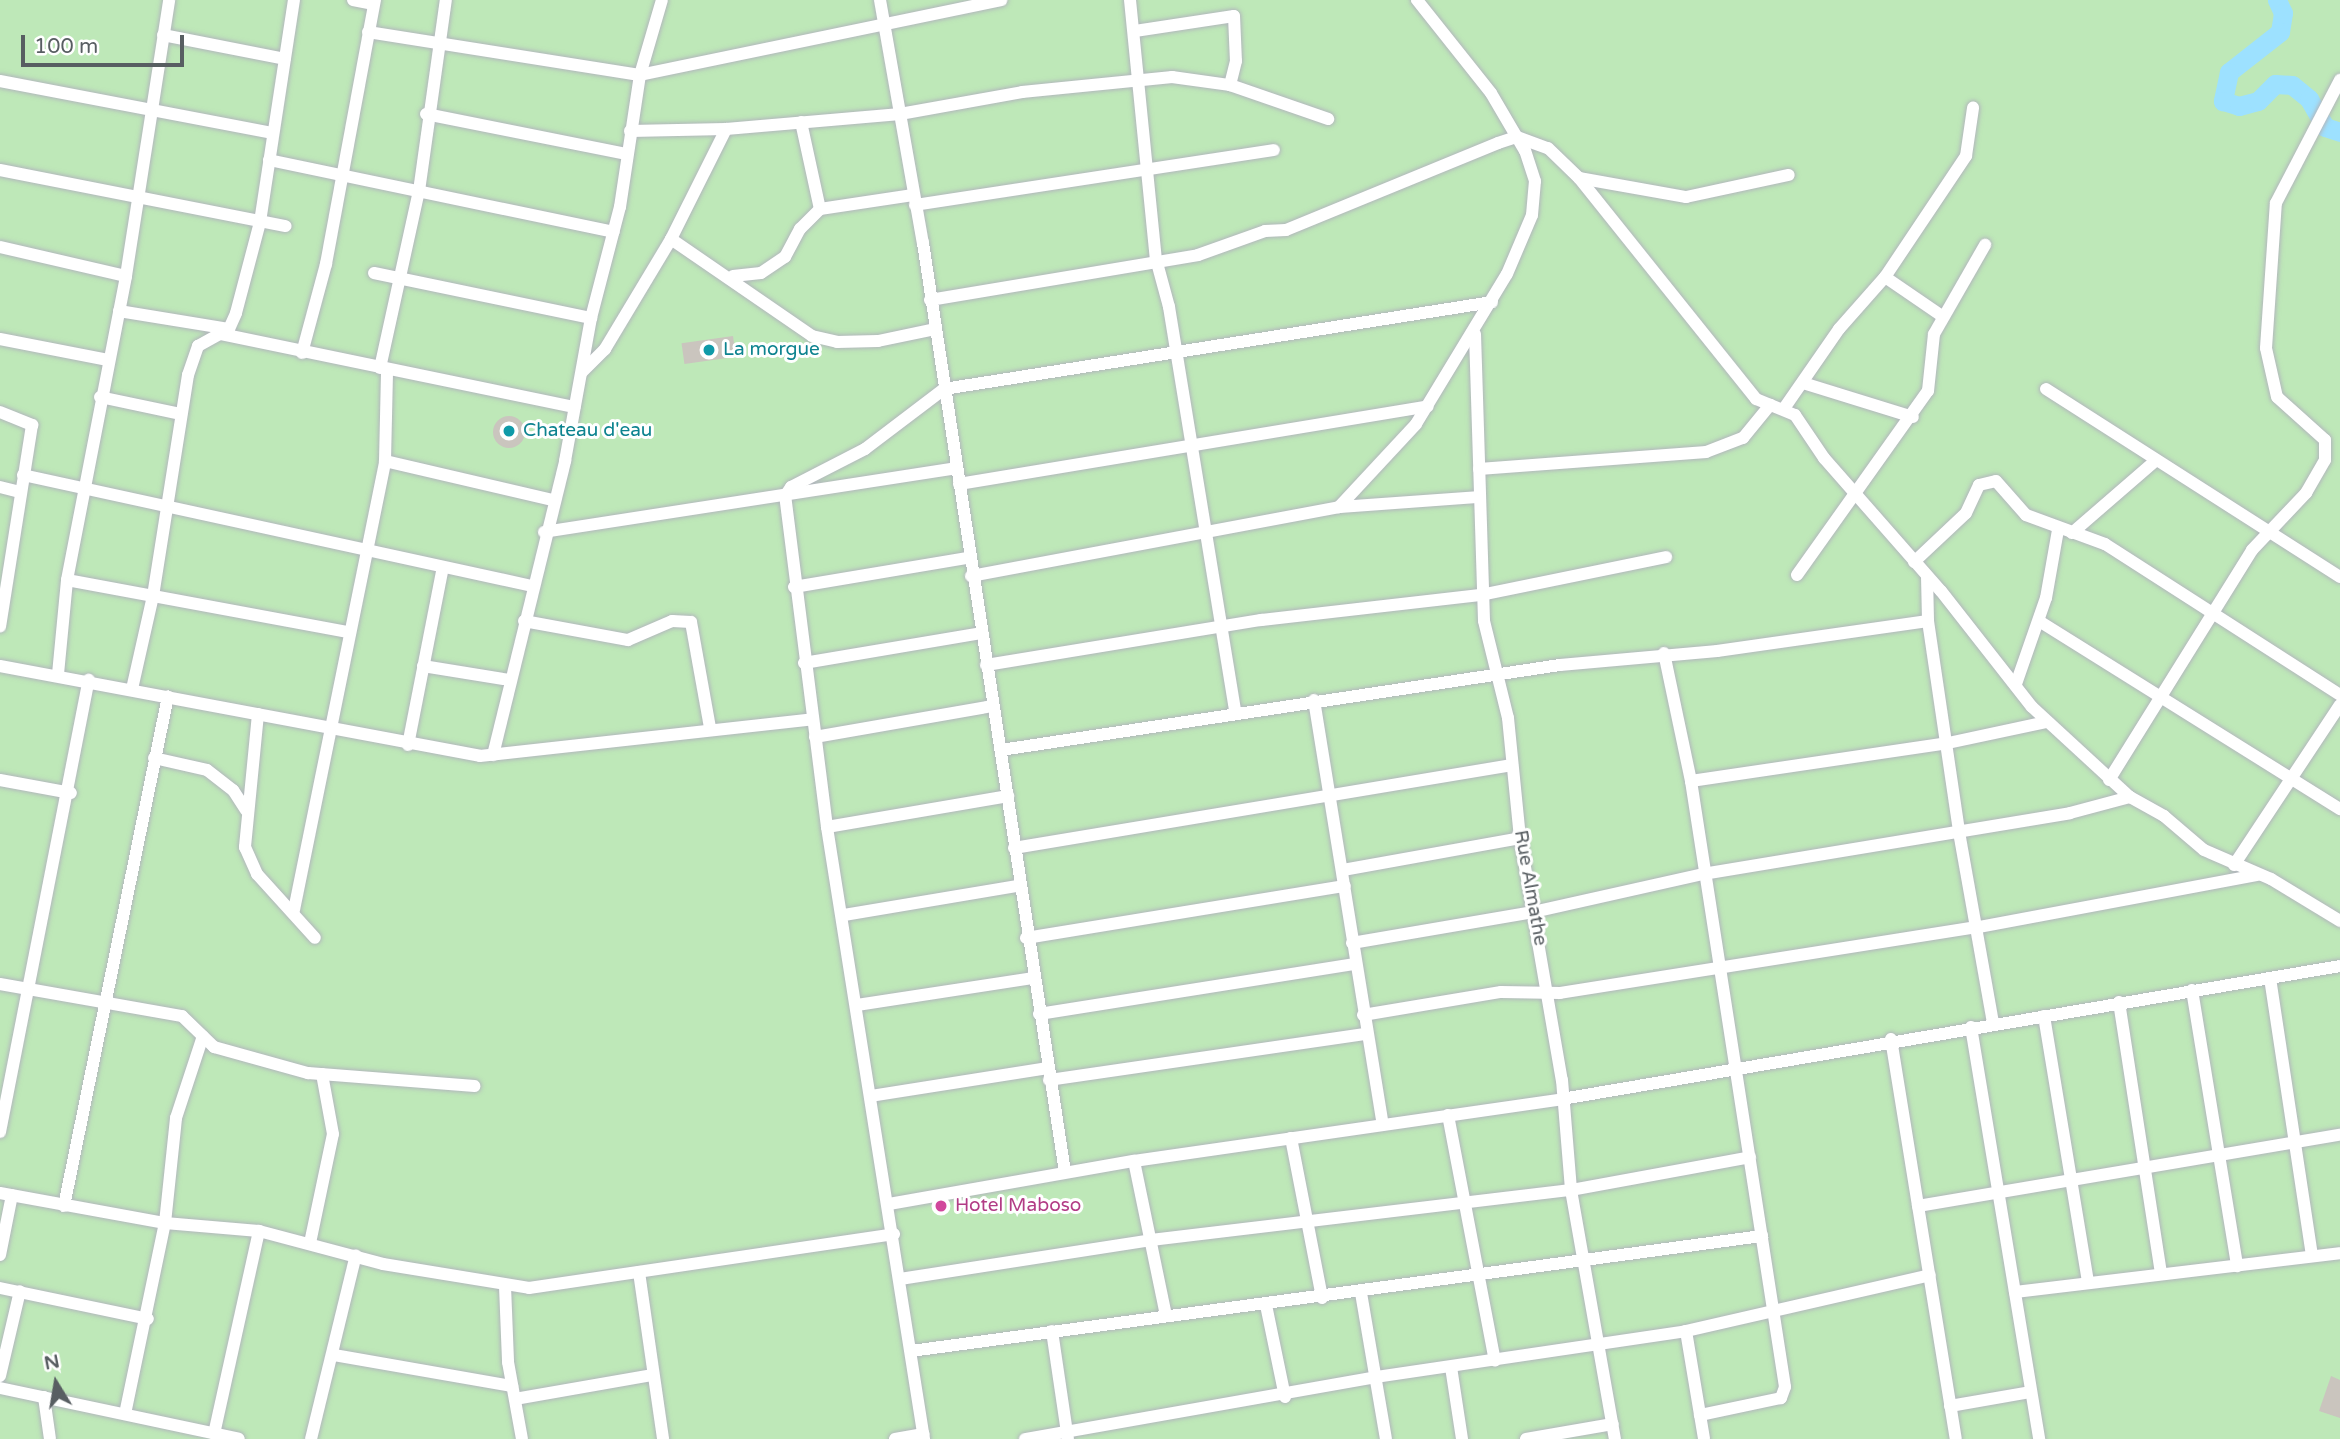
<!DOCTYPE html>
<html>
<head>
<meta charset="utf-8">
<style>
  body { margin:0 }
  #map { position:relative; width:2340px; height:1439px; overflow:hidden; background:#ede8df; font-family:"Varela Round",sans-serif }
  div>[style] { position:absolute }
  [style*='--x'] { left:calc(var(--x)*1px); top:calc(var(--y)*1px); width:calc(var(--w)*1px); rotate:calc(var(--a)*1deg) }
  .green>* { inset:0; background:#bee8b8; transform-origin:0 0 }
  .river>* { height:19px; margin:-9.5px; padding:0 9.5px; transform-origin:9.5px; border-radius:9.5px; background:#9de1ff }
  .building>* { inset:0; background:#cac5be; transform-origin:0 0 }
  .round { border-radius:50% }
  .roads { filter:drop-shadow(0 0 2px #b2b7bc) drop-shadow(0 0 2px #b2b7bc) }
  .street>* { height:12px; margin:-6px; padding:0 6px; transform-origin:6px; border-radius:6px; background:#fff }
  .dots>* { width:19px; height:19px; translate:-50% -50%; box-sizing:border-box; border:4px solid #fff; border-radius:50% }
  span { translate:-50% -50%; white-space:nowrap; text-align:center; line-height:1.15; -webkit-text-stroke:6px #fff; paint-order:stroke }
  .culture-label { font-size:19px; color:#0d838f }
  .left { translate:0 -50%; text-align:left }
  .street-label { font-size:19px; color:#585e62 }
  .hotel-label { font-size:19px; color:#b23c85 }
  .north { position:absolute; left:21px; top:1348px; width:70px; height:70px; -webkit-text-stroke:5px #fff; paint-order:stroke; rotate:349deg; font-size:19px; font-weight:700; line-height:28px; text-align:center; color:#585e62 }
  .north::after { content:''; display:block; margin:auto; width:24px; height:32px; background:#585e62; clip-path:polygon(50% 0,100% 100%,50% 72%,0 100%) }
  .scale { position:absolute; left:21px; top:35px; width:163px; height:32px; box-sizing:border-box; border:4px solid #585e62; border-top:0; padding-left:9px; font-size:21px; line-height:24px; white-space:nowrap; color:#585e62; -webkit-text-stroke:5px #fff; paint-order:stroke }
</style>
</head>
<body>
<div id="map">
  <div class="green">
    <i style="left:0;top:0;width:2340px;height:1439px"></i>
  </div>
  <div class="river">
    <i style="--x:2277;--y:0;--w:14;--a:65"></i>
    <i style="--x:2283;--y:13;--w:19;--a:99"></i>
    <i style="--x:2280;--y:32;--w:65;--a:141.9"></i>
    <i style="--x:2229;--y:72;--w:30;--a:102"></i>
    <i style="--x:2223;--y:101;--w:17;--a:17"></i>
    <i style="--x:2239;--y:106;--w:20;--a:-15"></i>
    <i style="--x:2258;--y:101;--w:24;--a:-45"></i>
    <i style="--x:2275;--y:84;--w:17;--a:3"></i>
    <i style="--x:2292;--y:85;--w:22;--a:39"></i>
    <i style="--x:2309;--y:99;--w:32;--a:60"></i>
    <i style="--x:2325;--y:127;--w:16;--a:18"></i>
  </div>
  <div class="building">
    <i style="left:733px;top:336px;width:21px;height:52px;rotate:82deg"></i>
    <i class="round" style="left:493px;top:416px;width:32px;height:32px"></i>
    <i style="clip-path:polygon(2331px 1376px,2340px 1380px,2340px 1418px,2319px 1411px)"></i>
  </div>
  <div class="roads">
    <div class="street">
      <i style="--x:353;--y:0;--w:21;--a:11"></i>
      <i style="--x:880;--y:0;--w:247;--a:80"></i>
      <i style="--x:923;--y:243;--w:940;--a:81.31"></i>
      <i style="--x:1130;--y:0;--w:260;--a:84.3"></i>
      <i style="--x:1156;--y:259;--w:50;--a:74.8"></i>
      <i style="--x:1169;--y:307;--w:410;--a:80.7"></i>
      <i style="--x:1135;--y:31;--w:100;--a:-8.6"></i>
      <i style="--x:1234;--y:16;--w:45;--a:87.5"></i>
      <i style="--x:1236;--y:61;--w:25;--a:104"></i>
      <i style="--x:368;--y:32;--w:275;--a:9"></i>
      <i style="--x:640;--y:75;--w:369;--a:-11.7"></i>
      <i style="--x:163;--y:35;--w:124;--a:11.1"></i>
      <i style="--x:0;--y:81;--w:278;--a:10.8"></i>
      <i style="--x:426;--y:114;--w:205;--a:11.3"></i>
      <i style="--x:801;--y:122;--w:89;--a:77.7"></i>
      <i style="--x:820;--y:209;--w:94;--a:-8.6"></i>
      <i style="--x:630;--y:131;--w:96;--a:-1.2"></i>
      <i style="--x:726;--y:129;--w:175;--a:-4.9"></i>
      <i style="--x:900;--y:114;--w:124;--a:-10.2"></i>
      <i style="--x:1022;--y:92;--w:151;--a:-5.7"></i>
      <i style="--x:1172;--y:77;--w:59;--a:7.9"></i>
      <i style="--x:1230;--y:85;--w:104;--a:19.1"></i>
      <i style="--x:269;--y:160;--w:352;--a:11.8"></i>
      <i style="--x:0;--y:170;--w:291;--a:11.1"></i>
      <i style="--x:1579;--y:178;--w:109;--a:10.1"></i>
      <i style="--x:1686;--y:197;--w:105;--a:-12.1"></i>
      <i style="--x:915;--y:205;--w:363;--a:-8.7"></i>
      <i style="--x:671;--y:239;--w:171;--a:34.5"></i>
      <i style="--x:812;--y:336;--w:26;--a:13"></i>
      <i style="--x:837;--y:342;--w:41;--a:-1.4"></i>
      <i style="--x:878;--y:341;--w:58;--a:-11.9"></i>
      <i style="--x:0;--y:247;--w:129;--a:13"></i>
      <i style="--x:374;--y:273;--w:222;--a:11.7"></i>
      <i style="--x:733;--y:276;--w:28;--a:-6"></i>
      <i style="--x:761;--y:273;--w:29;--a:-34"></i>
      <i style="--x:785;--y:257;--w:32;--a:-62"></i>
      <i style="--x:800;--y:229;--w:28;--a:-45"></i>
      <i style="--x:1885;--y:277;--w:69;--a:34.4"></i>
      <i style="--x:930;--y:300;--w:272;--a:-9.5"></i>
      <i style="--x:1198;--y:255;--w:71;--a:-19.7"></i>
      <i style="--x:1265;--y:231;--w:21;--a:-3"></i>
      <i style="--x:1286;--y:230;--w:229;--a:-22.3"></i>
      <i style="--x:1498;--y:143;--w:20;--a:-18"></i>
      <i style="--x:1517;--y:137;--w:33;--a:20"></i>
      <i style="--x:1548;--y:148;--w:43;--a:44.1"></i>
      <i style="--x:1579;--y:178;--w:283;--a:51.3"></i>
      <i style="--x:1756;--y:399;--w:42;--a:22.3"></i>
      <i style="--x:1795;--y:415;--w:52;--a:56"></i>
      <i style="--x:1824;--y:458;--w:177;--a:48.7"></i>
      <i style="--x:1941;--y:591;--w:147;--a:51.9"></i>
      <i style="--x:2032;--y:707;--w:133;--a:42.6"></i>
      <i style="--x:119;--y:311;--w:111;--a:9.3"></i>
      <i style="--x:221;--y:334;--w:361;--a:11.7"></i>
      <i style="--x:1475;--y:334;--w:287;--a:88.2"></i>
      <i style="--x:1484;--y:621;--w:100;--a:76.1"></i>
      <i style="--x:1508;--y:718;--w:121;--a:84.3"></i>
      <i style="--x:1520;--y:838;--w:246;--a:80.2"></i>
      <i style="--x:1562;--y:1080;--w:110;--a:85.3"></i>
      <i style="--x:1571;--y:1190;--w:253;--a:80"></i>
      <i style="--x:0;--y:339;--w:110;--a:11"></i>
      <i style="--x:302;--y:353;--w:92;--a:-74.9"></i>
      <i style="--x:326;--y:264;--w:269;--a:-79.5"></i>
      <i style="--x:380;--y:368;--w:181;--a:-77.6"></i>
      <i style="--x:419;--y:191;--w:193;--a:-82"></i>
      <i style="--x:582;--y:372;--w:33;--a:-45"></i>
      <i style="--x:605;--y:349;--w:128;--a:-59"></i>
      <i style="--x:671;--y:239;--w:123;--a:-63.4"></i>
      <i style="--x:1803;--y:383;--w:115;--a:17.2"></i>
      <i style="--x:2046;--y:389;--w:349;--a:32.6"></i>
      <i style="--x:100;--y:397;--w:83;--a:11.9"></i>
      <i style="--x:1785;--y:407;--w:95;--a:-55.3"></i>
      <i style="--x:1839;--y:329;--w:69;--a:-48.5"></i>
      <i style="--x:1885;--y:277;--w:146;--a:-56.2"></i>
      <i style="--x:1966;--y:156;--w:49;--a:-81.7"></i>
      <i style="--x:0;--y:412;--w:35;--a:22"></i>
      <i style="--x:32;--y:425;--w:204;--a:99"></i>
      <i style="--x:385;--y:461;--w:91;--a:-88.7"></i>
      <i style="--x:1479;--y:469;--w:228;--a:-4.3"></i>
      <i style="--x:1706;--y:452;--w:40;--a:-21"></i>
      <i style="--x:1743;--y:438;--w:43;--a:-50.7"></i>
      <i style="--x:23;--y:475;--w:521;--a:12.3"></i>
      <i style="--x:959;--y:484;--w:475;--a:-9.4"></i>
      <i style="--x:0;--y:487;--w:21;--a:14"></i>
      <i style="--x:1339;--y:507;--w:139;--a:-4.1"></i>
      <i style="--x:544;--y:532;--w:417;--a:-8.8"></i>
      <i style="--x:2072;--y:533;--w:110;--a:-40.9"></i>
      <i style="--x:1914;--y:562;--w:71;--a:-43.3"></i>
      <i style="--x:1966;--y:513;--w:31;--a:-65"></i>
      <i style="--x:1979;--y:485;--w:17;--a:-13"></i>
      <i style="--x:1996;--y:481;--w:45;--a:48.6"></i>
      <i style="--x:2026;--y:515;--w:84;--a:20.2"></i>
      <i style="--x:2105;--y:544;--w:279;--a:32.7"></i>
      <i style="--x:1797;--y:575;--w:226;--a:-54.6"></i>
      <i style="--x:1928;--y:391;--w:57;--a:-84"></i>
      <i style="--x:1934;--y:334;--w:103;--a:-60.2"></i>
      <i style="--x:971;--y:576;--w:374;--a:-10.6"></i>
      <i style="--x:1339;--y:507;--w:113;--a:-47.1"></i>
      <i style="--x:1416;--y:424;--w:175;--a:-58.8"></i>
      <i style="--x:1507;--y:274;--w:64;--a:-67"></i>
      <i style="--x:1532;--y:215;--w:34;--a:-85"></i>
      <i style="--x:1535;--y:181;--w:32;--a:-108"></i>
      <i style="--x:1525;--y:151;--w:67;--a:-120.4"></i>
      <i style="--x:1491;--y:93;--w:119;--a:-128.5"></i>
      <i style="--x:1927;--y:576;--w:45;--a:88.7"></i>
      <i style="--x:1928;--y:621;--w:213;--a:81.6"></i>
      <i style="--x:1959;--y:832;--w:193;--a:79.9"></i>
      <i style="--x:67;--y:580;--w:286;--a:10.5"></i>
      <i style="--x:794;--y:587;--w:176;--a:-9.5"></i>
      <i style="--x:524;--y:621;--w:106;--a:10.4"></i>
      <i style="--x:628;--y:640;--w:48;--a:-23.4"></i>
      <i style="--x:672;--y:621;--w:19;--a:3"></i>
      <i style="--x:691;--y:622;--w:108;--a:79.8"></i>
      <i style="--x:2039;--y:621;--w:355;--a:32"></i>
      <i style="--x:1664;--y:653;--w:131;--a:78.1"></i>
      <i style="--x:1691;--y:781;--w:613;--a:81.18"></i>
      <i style="--x:1785;--y:1387;--w:12;--a:110"></i>
      <i style="--x:1781;--y:1398;--w:83;--a:168.1"></i>
      <i style="--x:804;--y:663;--w:181;--a:-9.6"></i>
      <i style="--x:986;--y:665;--w:279;--a:-9.3"></i>
      <i style="--x:1261;--y:620;--w:221;--a:-6.5"></i>
      <i style="--x:1481;--y:595;--w:189;--a:-11.6"></i>
      <i style="--x:0;--y:666;--w:488;--a:10.6"></i>
      <i style="--x:480;--y:756;--w:335;--a:-6.3"></i>
      <i style="--x:423;--y:666;--w:87;--a:9.2"></i>
      <i style="--x:58;--y:674;--w:94;--a:-84.5"></i>
      <i style="--x:67;--y:580;--w:310;--a:-79"></i>
      <i style="--x:126;--y:276;--w:279;--a:-81.1"></i>
      <i style="--x:2016;--y:684;--w:91;--a:-70.8"></i>
      <i style="--x:2046;--y:598;--w:69;--a:-80"></i>
      <i style="--x:132;--y:689;--w:95;--a:-77.3"></i>
      <i style="--x:153;--y:596;--w:224;--a:-81"></i>
      <i style="--x:188;--y:375;--w:31;--a:-71"></i>
      <i style="--x:198;--y:346;--w:35;--a:-29"></i>
      <i style="--x:229;--y:329;--w:17;--a:-66"></i>
      <i style="--x:236;--y:313;--w:94;--a:-75.2"></i>
      <i style="--x:260;--y:222;--w:225;--a:-81.3"></i>
      <i style="--x:1314;--y:700;--w:430;--a:80.8"></i>
      <i style="--x:258;--y:714;--w:134;--a:95.6"></i>
      <i style="--x:245;--y:847;--w:30;--a:66"></i>
      <i style="--x:257;--y:874;--w:86;--a:47.8"></i>
      <i style="--x:815;--y:737;--w:181;--a:-9.9"></i>
      <i style="--x:408;--y:745;--w:181;--a:-78.9"></i>
      <i style="--x:1001;--y:750;--w:565;--a:-8.65"></i>
      <i style="--x:1560;--y:665;--w:158;--a:-5.1"></i>
      <i style="--x:1717;--y:651;--w:213;--a:-8.1"></i>
      <i style="--x:493;--y:755;--w:303;--a:-76.2"></i>
      <i style="--x:565;--y:461;--w:145;--a:-79.7"></i>
      <i style="--x:591;--y:318;--w:115;--a:-75.4"></i>
      <i style="--x:620;--y:207;--w:134;--a:-81.4"></i>
      <i style="--x:640;--y:75;--w:78;--a:-73.7"></i>
      <i style="--x:154;--y:758;--w:54;--a:12.8"></i>
      <i style="--x:207;--y:770;--w:33;--a:38"></i>
      <i style="--x:233;--y:790;--w:24;--a:57"></i>
      <i style="--x:0;--y:780;--w:72;--a:10.4"></i>
      <i style="--x:2109;--y:780;--w:271;--a:-58.1"></i>
      <i style="--x:2252;--y:550;--w:79;--a:-46.5"></i>
      <i style="--x:2306;--y:493;--w:38;--a:-60"></i>
      <i style="--x:2325;--y:460;--w:20;--a:-90"></i>
      <i style="--x:2325;--y:440;--w:64;--a:-138.1"></i>
      <i style="--x:2277;--y:397;--w:50;--a:-102.7"></i>
      <i style="--x:2266;--y:348;--w:145;--a:-86.1"></i>
      <i style="--x:2276;--y:203;--w:139;--a:-62.5"></i>
      <i style="--x:1691;--y:781;--w:260;--a:-8.4"></i>
      <i style="--x:1948;--y:743;--w:100;--a:-12.1"></i>
      <i style="--x:827;--y:827;--w:184;--a:-9.7"></i>
      <i style="--x:1014;--y:848;--w:505;--a:-9.46"></i>
      <i style="--x:2234;--y:865;--w:192;--a:-56.5"></i>
      <i style="--x:1343;--y:870;--w:180;--a:-10.2"></i>
      <i style="--x:294;--y:910;--w:458;--a:-78.5"></i>
      <i style="--x:385;--y:461;--w:172;--a:13.1"></i>
      <i style="--x:844;--y:915;--w:176;--a:-9.5"></i>
      <i style="--x:1026;--y:938;--w:323;--a:-9.3"></i>
      <i style="--x:1352;--y:943;--w:184;--a:-9.7"></i>
      <i style="--x:1533;--y:912;--w:174;--a:-12.6"></i>
      <i style="--x:1703;--y:874;--w:372;--a:-9.4"></i>
      <i style="--x:2070;--y:813;--w:62;--a:-14.9"></i>
      <i style="--x:2130;--y:797;--w:39;--a:29"></i>
      <i style="--x:2164;--y:816;--w:52;--a:40.4"></i>
      <i style="--x:2204;--y:850;--w:73;--a:23.4"></i>
      <i style="--x:2271;--y:879;--w:81;--a:31.3"></i>
      <i style="--x:2270;--y:978;--w:281;--a:81.4"></i>
      <i style="--x:0;--y:984;--w:185;--a:10"></i>
      <i style="--x:182;--y:1016;--w:45;--a:44.1"></i>
      <i style="--x:214;--y:1047;--w:98;--a:15.5"></i>
      <i style="--x:308;--y:1073;--w:167;--a:4.5"></i>
      <i style="--x:2192;--y:990;--w:280;--a:80.7"></i>
      <i style="--x:2119;--y:1002;--w:274;--a:81.2"></i>
      <i style="--x:857;--y:1005;--w:179;--a:-8.7"></i>
      <i style="--x:1039;--y:1014;--w:320;--a:-9"></i>
      <i style="--x:1363;--y:1015;--w:140;--a:-9.5"></i>
      <i style="--x:1501;--y:992;--w:59;--a:1"></i>
      <i style="--x:1560;--y:993;--w:424;--a:-9"></i>
      <i style="--x:1979;--y:927;--w:283;--a:-10.6"></i>
      <i style="--x:2044;--y:1016;--w:269;--a:80.6"></i>
      <i style="--x:1971;--y:1027;--w:418;--a:80.6"></i>
      <i style="--x:1891;--y:1039;--w:405;--a:80.8"></i>
      <i style="--x:1049;--y:1080;--w:320;--a:-8.3"></i>
      <i style="--x:871;--y:1096;--w:178;--a:-9"></i>
      <i style="--x:1448;--y:1115;--w:250;--a:79.2"></i>
      <i style="--x:0;--y:1132;--w:461;--a:-78.9"></i>
      <i style="--x:1291;--y:1138;--w:163;--a:79"></i>
      <i style="--x:1134;--y:1161;--w:158;--a:78.3"></i>
      <i style="--x:0;--y:1193;--w:168;--a:10.3"></i>
      <i style="--x:165;--y:1223;--w:94;--a:4.9"></i>
      <i style="--x:259;--y:1231;--w:128;--a:14.9"></i>
      <i style="--x:383;--y:1264;--w:148;--a:9.3"></i>
      <i style="--x:529;--y:1288;--w:369;--a:-8.4"></i>
      <i style="--x:889;--y:1204;--w:249;--a:-10"></i>
      <i style="--x:1134;--y:1161;--w:432;--a:-8.2"></i>
      <i style="--x:1562;--y:1099;--w:789;--a:-9.7"></i>
      <i style="--x:64;--y:1206;--w:520;--a:-78.47"></i>
      <i style="--x:1918;--y:1206;--w:428;--a:-9.6"></i>
      <i style="--x:310;--y:1243;--w:111;--a:-78.1"></i>
      <i style="--x:333;--y:1134;--w:61;--a:-100.4"></i>
      <i style="--x:0;--y:1255;--w:61;--a:-78.7"></i>
      <i style="--x:639;--y:1272;--w:169;--a:81.8"></i>
      <i style="--x:900;--y:1279;--w:254;--a:-8.8"></i>
      <i style="--x:1151;--y:1240;--w:423;--a:-6.8"></i>
      <i style="--x:1571;--y:1190;--w:182;--a:-10.4"></i>
      <i style="--x:505;--y:1286;--w:76;--a:87.7"></i>
      <i style="--x:508;--y:1362;--w:78;--a:79.7"></i>
      <i style="--x:0;--y:1288;--w:151;--a:11.8"></i>
      <i style="--x:2015;--y:1292;--w:327;--a:-6.8"></i>
      <i style="--x:1361;--y:1293;--w:148;--a:80.3"></i>
      <i style="--x:1266;--y:1305;--w:94;--a:78.3"></i>
      <i style="--x:1052;--y:1331;--w:109;--a:81.6"></i>
      <i style="--x:1686;--y:1331;--w:109;--a:80.5"></i>
      <i style="--x:911;--y:1351;--w:859;--a:-7.7"></i>
      <i style="--x:334;--y:1355;--w:181;--a:9.9"></i>
      <i style="--x:1451;--y:1367;--w:73;--a:81.3"></i>
      <i style="--x:0;--y:1376;--w:87;--a:-76.8"></i>
      <i style="--x:0;--y:1388;--w:244;--a:12"></i>
      <i style="--x:44;--y:1397;--w:42;--a:81.9"></i>
      <i style="--x:515;--y:1399;--w:140;--a:-9.9"></i>
      <i style="--x:1950;--y:1406;--w:81;--a:-9.9"></i>
      <i style="--x:125;--y:1414;--w:195;--a:-78.2"></i>
      <i style="--x:165;--y:1223;--w:106;--a:-84"></i>
      <i style="--x:176;--y:1118;--w:86;--a:-71.8"></i>
      <i style="--x:214;--y:1434;--w:208;--a:-77.5"></i>
      <i style="--x:311;--y:1439;--w:189;--a:-76.3"></i>
      <i style="--x:895;--y:1439;--w:29;--a:-10"></i>
      <i style="--x:924;--y:1439;--w:620;--a:-99.01"></i>
      <i style="--x:827;--y:827;--w:334;--a:-97.2"></i>
      <i style="--x:785;--y:496;--w:11;--a:-56"></i>
      <i style="--x:791;--y:487;--w:83;--a:-27.2"></i>
      <i style="--x:865;--y:449;--w:99;--a:-37.2"></i>
      <i style="--x:944;--y:389;--w:555;--a:-9.02"></i>
      <i style="--x:1025;--y:1439;--w:356;--a:-10"></i>
      <i style="--x:1376;--y:1377;--w:313;--a:-8.4"></i>
      <i style="--x:1686;--y:1331;--w:250;--a:-12.9"></i>
      <i style="--x:1526;--y:1439;--w:88;--a:-9.8"></i>
    </div>
  </div>
  <div class="dots">
    <i style="left:709px;top:350px;background:#0f9aa8"></i>
    <i style="left:509px;top:431px;background:#0f9aa8"></i>
    <i style="left:941px;top:1206px;background:#d1479c"></i>
  </div>
  <div class="culture-label">
    <span class="left" style="left:723px;top:350px">La morgue</span>
    <span class="left" style="left:523px;top:431px">Chateau d'eau</span>
  </div>
  <div class="street-label">
    <span style="left:1530px;top:888px;rotate:80deg">Rue Almathe</span>
  </div>
  <div class="hotel-label">
    <span class="left" style="left:955px;top:1206px">Hotel Maboso</span>
  </div>
  <div class="north">N</div>
  <div class="scale">100 m</div>
</div>
</body>
</html>
